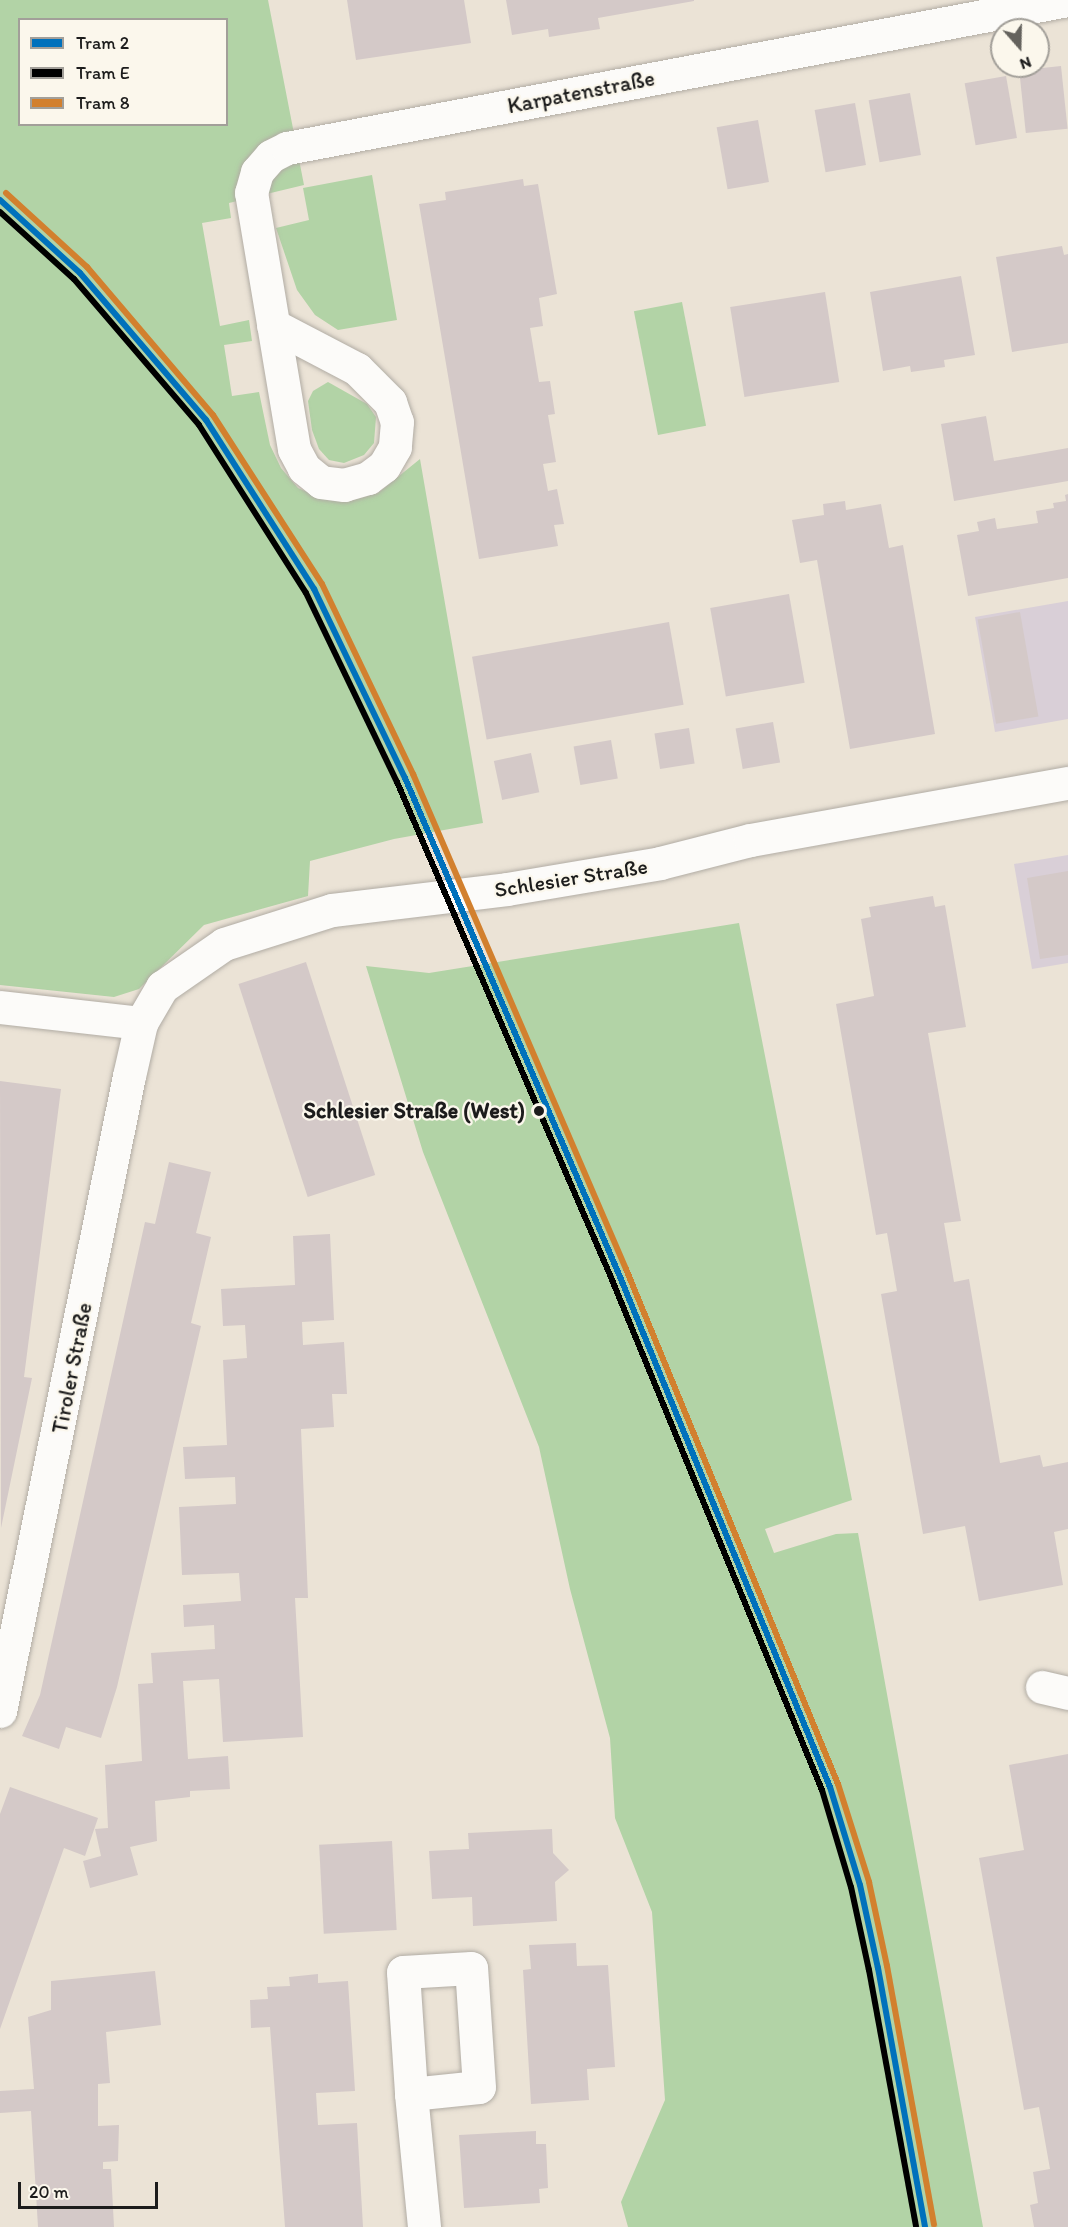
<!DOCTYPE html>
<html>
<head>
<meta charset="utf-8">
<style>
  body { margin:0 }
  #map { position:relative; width:1068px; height:2227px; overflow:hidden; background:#ebe3d6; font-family:Itim,sans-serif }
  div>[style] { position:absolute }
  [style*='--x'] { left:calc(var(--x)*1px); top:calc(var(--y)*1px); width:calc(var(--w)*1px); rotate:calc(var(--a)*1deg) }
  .industrial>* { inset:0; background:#d9cfd7 }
  .green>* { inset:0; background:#b2d3a6; transform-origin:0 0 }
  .building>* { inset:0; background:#d4c9c8; transform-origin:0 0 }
  .roads { filter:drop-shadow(0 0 2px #b1aca4) drop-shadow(0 0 2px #b1aca4) }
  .minor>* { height:33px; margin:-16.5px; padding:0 16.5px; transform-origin:16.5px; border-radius:16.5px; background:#fcfbf9 }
  .tram-1>* { height:6px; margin:-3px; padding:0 3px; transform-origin:3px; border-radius:3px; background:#0071bc }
  .tram-2>* { height:6px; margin:-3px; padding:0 3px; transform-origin:3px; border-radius:3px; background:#000 }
  .tram-3>* { height:6px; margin:-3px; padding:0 3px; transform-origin:3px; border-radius:3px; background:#d2802e }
  .dots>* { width:16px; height:16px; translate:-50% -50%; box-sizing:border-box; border:3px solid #fbf7ec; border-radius:50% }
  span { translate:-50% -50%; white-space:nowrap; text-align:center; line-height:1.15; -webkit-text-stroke:4.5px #fbf7ec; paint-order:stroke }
  .street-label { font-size:22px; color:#1c1c1c }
  .stop-label { font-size:22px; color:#1c1c1c; font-weight:700 }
  .right { translate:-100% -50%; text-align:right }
  .legend { position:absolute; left:18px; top:18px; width:210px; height:108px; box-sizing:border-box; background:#fbf7ec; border:2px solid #a29f99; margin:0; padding:8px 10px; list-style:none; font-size:18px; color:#1c1c1c }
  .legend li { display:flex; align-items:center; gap:12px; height:30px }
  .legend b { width:30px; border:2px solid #a29f99 }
  .north { position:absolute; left:990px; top:18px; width:60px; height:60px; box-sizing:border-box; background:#fbf7ec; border:2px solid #a29f99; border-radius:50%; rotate:160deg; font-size:16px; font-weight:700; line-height:24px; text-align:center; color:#1c1c1c }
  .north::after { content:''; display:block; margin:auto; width:21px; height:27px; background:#64625d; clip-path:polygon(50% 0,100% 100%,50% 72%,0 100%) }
  .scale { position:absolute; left:18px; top:2182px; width:140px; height:27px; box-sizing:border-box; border:3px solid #1c1c1c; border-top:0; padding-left:8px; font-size:18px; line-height:21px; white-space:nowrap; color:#1c1c1c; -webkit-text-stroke:4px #fbf7ec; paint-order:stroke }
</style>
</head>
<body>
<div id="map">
  <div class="industrial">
    <i style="clip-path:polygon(1068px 601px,1068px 719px,995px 732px,975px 617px)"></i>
    <i style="clip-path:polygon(1068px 855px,1068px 963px,1032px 969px,1014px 864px)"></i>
  </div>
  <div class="green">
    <i style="clip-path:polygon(evenodd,0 0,268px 0,304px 185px,229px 203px,231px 218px,202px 223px,220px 326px,249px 320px,252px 341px,224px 345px,232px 396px,259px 392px,270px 445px,281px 468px,298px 488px,323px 499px,350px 501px,378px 493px,420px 459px,483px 823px,394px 839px,310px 861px,308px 896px,204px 925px,139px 989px,114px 997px,0 985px,0 0,20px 20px,226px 20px,226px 124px,20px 124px,20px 20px)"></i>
    <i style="clip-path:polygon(372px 175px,397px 320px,338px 330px,315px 315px,297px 290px,276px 228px,309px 220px,303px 188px)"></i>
    <i style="left:682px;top:302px;width:126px;height:49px;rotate:79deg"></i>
    <i style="clip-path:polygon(328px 382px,367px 404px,376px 417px,374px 443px,364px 455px,344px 463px,329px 460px,319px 449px,312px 430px,308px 401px,313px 391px)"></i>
    <i style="clip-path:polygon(739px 923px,852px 1500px,765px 1529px,774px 1553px,836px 1534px,858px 1533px,983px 2227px,628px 2227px,621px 2202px,665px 2100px,652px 1912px,615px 1818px,610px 1738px,570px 1589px,539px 1447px,423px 1152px,366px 966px,429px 973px)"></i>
  </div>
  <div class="building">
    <i style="clip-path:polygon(347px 0,464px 0,471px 43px,356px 60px)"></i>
    <i style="clip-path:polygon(506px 0,694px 0,694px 1px,598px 18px,600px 29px,549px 37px,548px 29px,512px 35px)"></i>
    <i style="left:1061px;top:66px;width:63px;height:42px;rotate:84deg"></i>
    <i style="left:1006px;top:76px;width:63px;height:42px;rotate:80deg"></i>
    <i style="left:910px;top:93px;width:63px;height:42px;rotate:80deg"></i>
    <i style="left:855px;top:103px;width:63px;height:41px;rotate:80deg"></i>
    <i style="left:758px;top:120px;width:63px;height:42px;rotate:80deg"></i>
    <i style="clip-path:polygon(523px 179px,524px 186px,538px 184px,557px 294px,539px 298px,543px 326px,530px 328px,539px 382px,550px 381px,555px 414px,548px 415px,556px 462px,543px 464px,548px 491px,557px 489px,564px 524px,554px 525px,558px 546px,479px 559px,419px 204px,446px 200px,445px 192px)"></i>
    <i style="clip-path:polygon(1062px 246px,1064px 255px,1068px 254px,1068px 343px,1012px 352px,996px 257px)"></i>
    <i style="clip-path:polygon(961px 276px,975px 355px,944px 360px,945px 367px,911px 372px,910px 366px,883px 371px,870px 292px)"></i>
    <i style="left:825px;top:292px;width:91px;height:96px;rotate:81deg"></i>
    <i style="clip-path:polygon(986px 416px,994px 461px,1068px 448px,1068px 481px,954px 501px,941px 424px)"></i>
    <i style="clip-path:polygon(1068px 494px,1068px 578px,968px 596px,957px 535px,979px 531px,977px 522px,995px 518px,997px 529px,1038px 523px,1036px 511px,1054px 508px,1053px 503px,1066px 501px,1065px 495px)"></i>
    <i style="clip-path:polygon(845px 501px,846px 510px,881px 504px,889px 548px,903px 545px,935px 734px,850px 749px,817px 560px,800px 563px,792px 520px,824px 515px,823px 504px)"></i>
    <i style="left:789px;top:594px;width:90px;height:80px;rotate:80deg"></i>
    <i style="left:1020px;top:612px;width:106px;height:43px;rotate:80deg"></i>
    <i style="left:669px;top:622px;width:84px;height:200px;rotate:80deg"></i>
    <i style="left:773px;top:722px;width:41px;height:38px;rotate:80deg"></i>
    <i style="left:689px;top:728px;width:36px;height:35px;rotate:81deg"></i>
    <i style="left:611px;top:740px;width:39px;height:38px;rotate:80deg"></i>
    <i style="left:531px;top:753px;width:40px;height:38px;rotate:78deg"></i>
    <i style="clip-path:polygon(1068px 871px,1068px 955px,1040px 959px,1027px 878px)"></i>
    <i style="clip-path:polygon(933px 896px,935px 907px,945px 905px,966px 1027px,928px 1033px,961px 1221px,944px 1223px,954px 1282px,969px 1279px,1000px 1463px,1040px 1455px,1043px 1467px,1068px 1462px,1068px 1529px,1054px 1532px,1063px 1585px,979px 1601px,965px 1526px,923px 1534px,881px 1294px,897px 1291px,887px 1233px,876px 1235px,836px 1004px,874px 996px,861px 919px,871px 917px,869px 907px)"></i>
    <i style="left:306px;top:962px;width:224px;height:71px;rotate:72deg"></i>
    <i style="clip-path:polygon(0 1081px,61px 1089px,24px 1377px,32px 1378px,1px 1528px)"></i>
    <i style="clip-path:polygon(169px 1162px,211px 1172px,196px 1233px,211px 1237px,191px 1323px,201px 1326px,117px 1687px,101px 1738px,66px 1727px,59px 1749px,22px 1736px,40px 1695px,145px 1222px,155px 1224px)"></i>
    <i style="clip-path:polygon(330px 1234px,334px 1320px,302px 1322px,303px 1345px,344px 1342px,347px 1394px,332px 1394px,334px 1427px,301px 1429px,308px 1598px,295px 1598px,303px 1737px,223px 1742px,219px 1679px,183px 1681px,188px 1759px,228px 1756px,230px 1789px,190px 1791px,190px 1797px,155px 1801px,157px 1841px,130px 1847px,138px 1875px,90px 1888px,83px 1861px,101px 1856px,95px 1829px,108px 1828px,105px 1765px,142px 1761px,138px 1684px,153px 1683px,151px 1653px,215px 1649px,214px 1625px,184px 1627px,183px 1605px,241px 1601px,239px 1573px,182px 1575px,179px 1507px,236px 1504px,235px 1477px,185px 1479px,183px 1447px,227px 1445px,223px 1360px,247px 1358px,245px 1325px,223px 1326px,221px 1289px,295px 1285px,293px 1236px)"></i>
    <i style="clip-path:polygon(1068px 1754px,1068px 2227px,1034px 2227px,1030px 2205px,1038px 2203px,1033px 2172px,1050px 2169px,1039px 2107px,1024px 2110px,979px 1858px,1024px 1850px,1009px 1765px)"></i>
    <i style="clip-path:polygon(10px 1787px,98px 1818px,85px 1856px,64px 1848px,0 2029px,0 1814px)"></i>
    <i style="clip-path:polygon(552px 1829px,553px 1853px,569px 1870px,555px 1882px,557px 1921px,473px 1926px,472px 1897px,432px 1899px,429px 1851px,469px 1849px,468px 1833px)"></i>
    <i style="left:392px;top:1841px;width:89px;height:73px;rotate:87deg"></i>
    <i style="clip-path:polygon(576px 1943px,577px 1966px,608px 1965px,615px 2067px,587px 2069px,589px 2100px,531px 2104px,523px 1970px,531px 1969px,529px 1945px)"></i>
    <i style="clip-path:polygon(155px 1971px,161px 2025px,106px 2032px,110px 2083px,98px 2084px,98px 2126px,119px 2125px,118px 2161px,103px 2162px,103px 2169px,111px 2169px,114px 2227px,38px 2227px,31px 2111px,0 2113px,0 2091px,34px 2089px,28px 2017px,51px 2010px,51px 1981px)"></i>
    <i style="clip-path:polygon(318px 1974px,318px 1983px,348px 1981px,355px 2091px,316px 2093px,318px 2125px,357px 2123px,363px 2227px,285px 2227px,270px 2027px,251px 2028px,250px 2000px,268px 1999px,267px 1987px,290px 1986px,289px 1977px)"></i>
    <i style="clip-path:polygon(536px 2131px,536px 2144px,546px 2144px,548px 2188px,539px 2189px,540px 2203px,464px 2208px,459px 2135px)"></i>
  </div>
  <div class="roads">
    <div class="minor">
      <i style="--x:273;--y:325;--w:95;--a:27.6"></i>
      <i style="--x:357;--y:369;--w:47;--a:45"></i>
      <i style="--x:390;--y:402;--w:21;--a:71"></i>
      <i style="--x:397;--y:422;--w:25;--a:95"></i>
      <i style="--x:395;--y:447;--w:22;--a:120"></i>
      <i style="--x:384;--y:466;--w:20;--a:143"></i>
      <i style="--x:368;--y:478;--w:25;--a:164"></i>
      <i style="--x:344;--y:485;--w:23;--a:-173"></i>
      <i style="--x:321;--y:482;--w:22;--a:-141"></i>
      <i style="--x:304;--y:468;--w:21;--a:-118"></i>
      <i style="--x:294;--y:449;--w:260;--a:-99.5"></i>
      <i style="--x:251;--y:193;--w:22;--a:-74"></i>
      <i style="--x:257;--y:172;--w:21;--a:-49"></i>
      <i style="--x:271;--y:156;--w:18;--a:-27"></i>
      <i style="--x:287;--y:148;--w:794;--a:-10.74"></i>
      <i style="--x:0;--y:1007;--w:142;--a:6.5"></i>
      <i style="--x:1042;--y:1687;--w:27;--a:13"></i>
      <i style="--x:0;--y:1711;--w:648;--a:-78.52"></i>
      <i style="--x:129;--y:1076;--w:54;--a:-77.2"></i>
      <i style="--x:141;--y:1023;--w:42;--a:-59.7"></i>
      <i style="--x:162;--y:987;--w:75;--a:-34.7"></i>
      <i style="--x:224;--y:944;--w:113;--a:-17.5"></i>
      <i style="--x:332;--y:910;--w:176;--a:-6.8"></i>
      <i style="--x:507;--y:889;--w:155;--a:-9.6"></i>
      <i style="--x:660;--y:863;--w:93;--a:-14.3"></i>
      <i style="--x:750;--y:840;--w:323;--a:-10.2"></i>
      <i style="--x:411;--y:2094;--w:68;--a:-5.9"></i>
      <i style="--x:479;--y:2087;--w:119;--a:-93.8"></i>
      <i style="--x:471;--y:1968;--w:68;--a:176.6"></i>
      <i style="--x:403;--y:1972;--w:122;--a:86.2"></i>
      <i style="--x:411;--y:2094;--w:134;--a:84.4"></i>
    </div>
  </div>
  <div class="tram-1">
    <i style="--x:0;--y:200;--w:108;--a:42.4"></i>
    <i style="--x:80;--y:273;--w:194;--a:49.4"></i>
    <i style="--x:206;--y:420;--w:201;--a:57.4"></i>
    <i style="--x:314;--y:589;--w:210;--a:64.3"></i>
    <i style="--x:405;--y:778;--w:538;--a:66.68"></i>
    <i style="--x:618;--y:1272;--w:557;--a:67.63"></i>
    <i style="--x:830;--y:1787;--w:102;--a:73"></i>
    <i style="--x:860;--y:1885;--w:85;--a:77.8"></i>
    <i style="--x:878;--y:1968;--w:263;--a:79.7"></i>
  </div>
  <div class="tram-2">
    <i style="--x:0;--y:212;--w:100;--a:42.2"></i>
    <i style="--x:74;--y:279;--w:192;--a:49.4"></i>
    <i style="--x:199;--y:425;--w:199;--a:57.5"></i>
    <i style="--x:306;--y:593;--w:210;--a:64.3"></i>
    <i style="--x:397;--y:782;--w:537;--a:66.63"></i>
    <i style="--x:610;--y:1275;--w:557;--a:67.63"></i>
    <i style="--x:822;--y:1790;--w:101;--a:73.4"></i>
    <i style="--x:851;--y:1887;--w:85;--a:77.8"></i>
    <i style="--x:869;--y:1970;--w:261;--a:79.6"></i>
  </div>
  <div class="tram-3">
    <i style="--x:6;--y:193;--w:110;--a:42.4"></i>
    <i style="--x:87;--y:267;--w:194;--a:49.6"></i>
    <i style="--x:213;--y:415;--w:201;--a:57.2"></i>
    <i style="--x:322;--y:584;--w:211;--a:64.4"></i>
    <i style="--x:413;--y:774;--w:539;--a:66.72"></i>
    <i style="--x:626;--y:1269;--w:557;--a:67.63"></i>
    <i style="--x:838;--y:1784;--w:103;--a:72.4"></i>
    <i style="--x:869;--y:1882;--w:86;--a:77.9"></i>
    <i style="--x:887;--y:1966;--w:263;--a:79.7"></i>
  </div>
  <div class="dots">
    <i style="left:539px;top:1111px;background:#1c1c1c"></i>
  </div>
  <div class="street-label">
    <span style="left:581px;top:92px;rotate:-11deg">Karpatenstraße</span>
    <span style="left:571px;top:878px;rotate:-9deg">Schlesier Straße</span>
    <span style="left:72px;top:1368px;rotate:-79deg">Tiroler Straße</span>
  </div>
  <div class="stop-label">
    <span class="right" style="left:525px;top:1111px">Schlesier Straße (West)</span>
  </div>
  <ul class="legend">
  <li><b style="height:8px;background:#0071bc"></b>Tram 2</li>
  <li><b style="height:8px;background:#000"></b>Tram E</li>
  <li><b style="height:8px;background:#d2802e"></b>Tram 8</li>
  </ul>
  <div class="north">N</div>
  <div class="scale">20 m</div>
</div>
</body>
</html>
